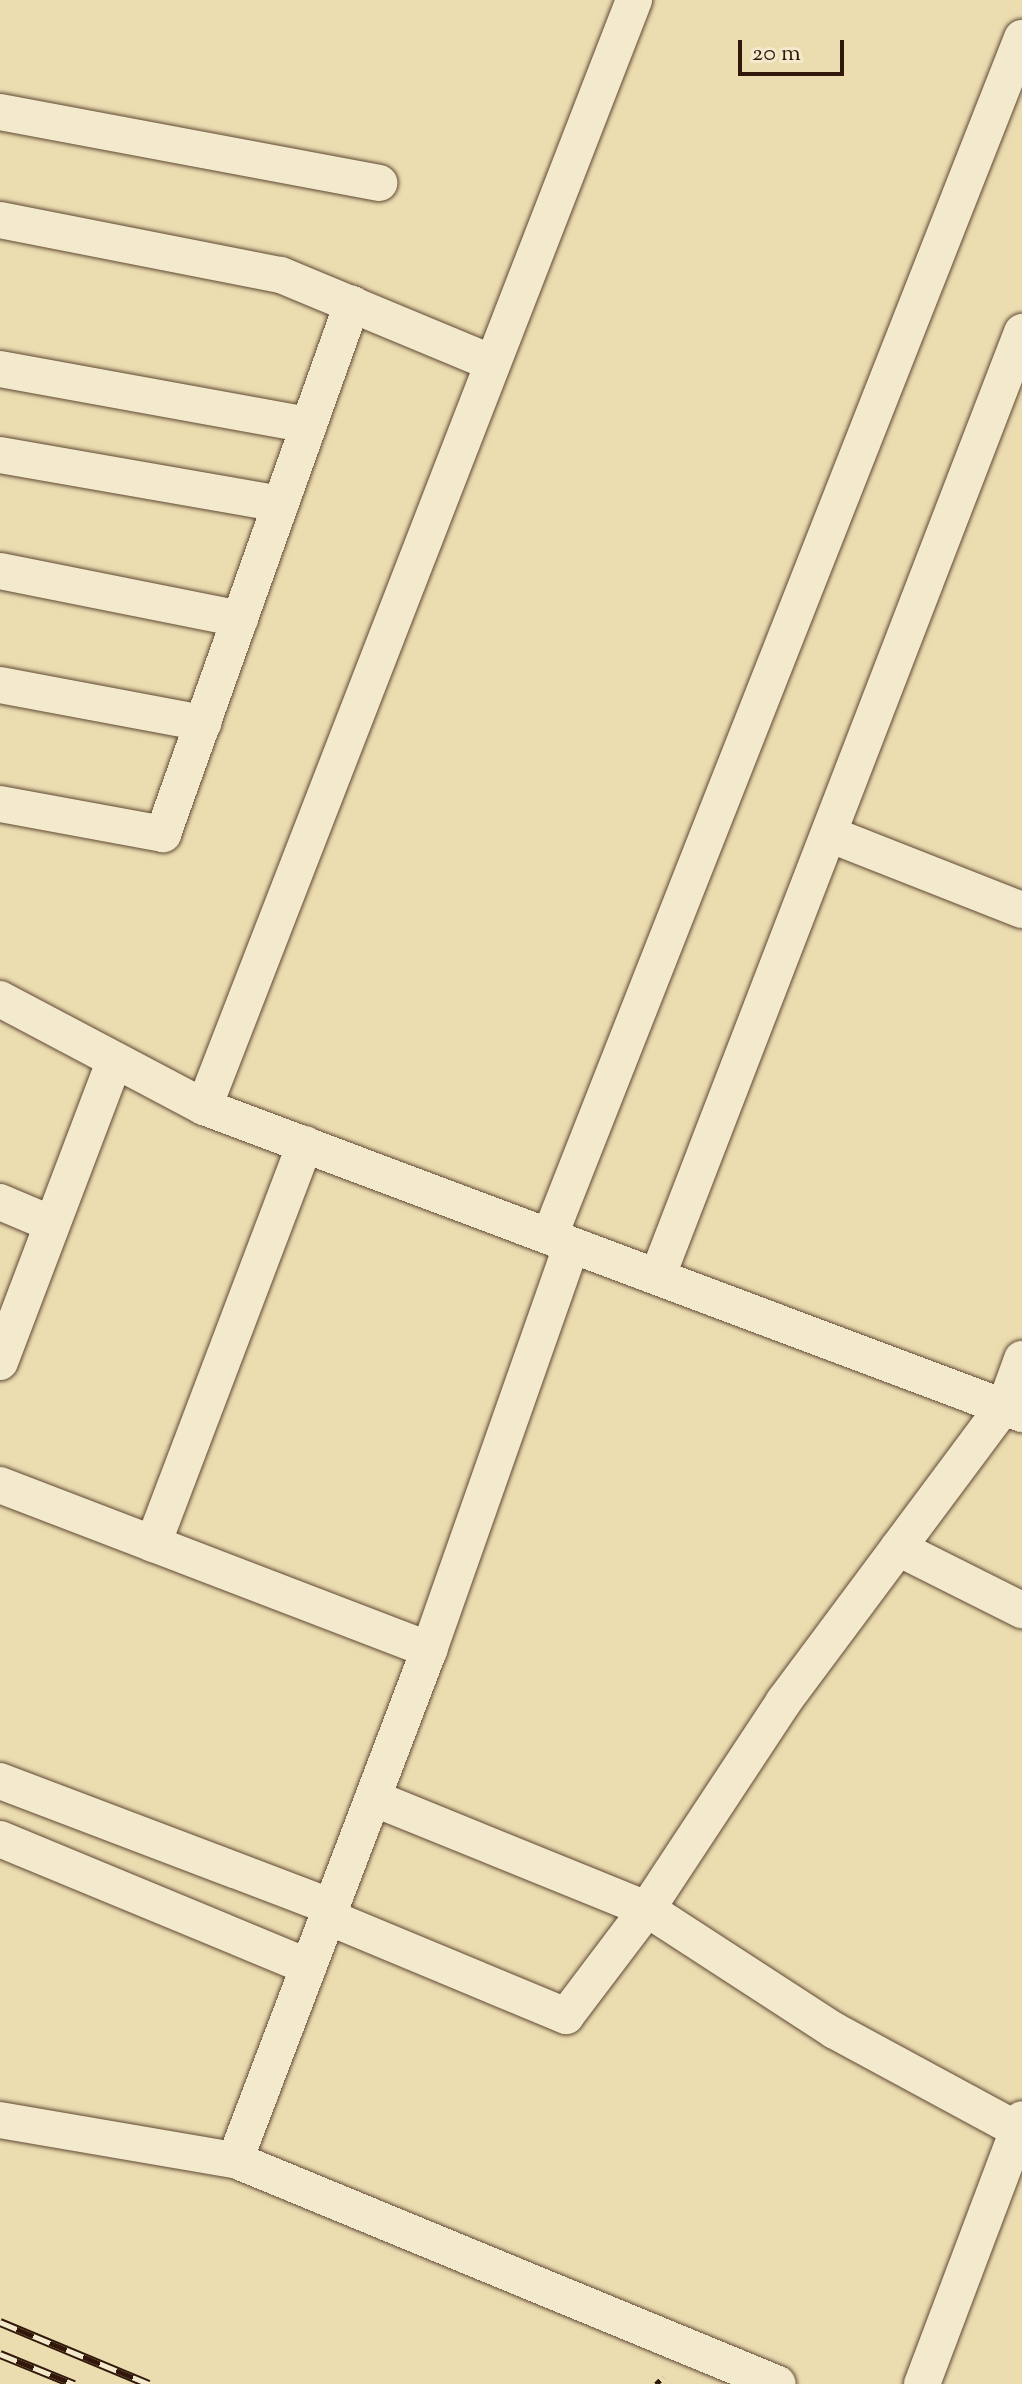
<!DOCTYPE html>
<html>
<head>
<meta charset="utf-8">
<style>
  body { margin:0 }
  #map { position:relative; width:1022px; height:2384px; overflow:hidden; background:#ecddb1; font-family:"Sorts Mill Goudy",serif }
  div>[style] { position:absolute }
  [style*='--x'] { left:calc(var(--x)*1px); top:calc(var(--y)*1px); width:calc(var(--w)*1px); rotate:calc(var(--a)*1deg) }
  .path>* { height:5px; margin-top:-2.5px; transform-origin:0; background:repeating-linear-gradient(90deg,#32180a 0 6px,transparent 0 10px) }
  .roads { filter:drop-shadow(0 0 2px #604934) drop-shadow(0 0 2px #604934) }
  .minor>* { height:36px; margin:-18px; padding:0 18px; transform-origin:18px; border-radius:18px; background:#f3e9cc }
  .rail>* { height:9px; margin-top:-4.5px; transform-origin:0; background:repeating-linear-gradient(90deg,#f3e9cc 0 18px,#32180a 0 36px); box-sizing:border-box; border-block:2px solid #32180a }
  span { translate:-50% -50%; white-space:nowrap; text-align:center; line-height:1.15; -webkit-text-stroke:7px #f3e9cc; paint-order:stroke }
  .scale { position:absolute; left:738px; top:40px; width:106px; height:36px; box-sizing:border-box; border:4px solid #32180a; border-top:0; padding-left:10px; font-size:24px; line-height:28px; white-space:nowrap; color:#32180a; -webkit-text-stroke:6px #f3e9cc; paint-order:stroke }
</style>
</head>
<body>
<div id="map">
  <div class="path">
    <i style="--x:656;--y:2384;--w:10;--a:-45"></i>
  </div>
  <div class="roads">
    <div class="minor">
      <i style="--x:0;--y:112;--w:386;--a:10.6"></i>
      <i style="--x:0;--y:220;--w:286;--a:11.1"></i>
      <i style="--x:281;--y:275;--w:229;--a:22.6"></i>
      <i style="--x:0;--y:369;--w:314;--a:10.3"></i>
      <i style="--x:0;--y:455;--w:285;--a:9.9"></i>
      <i style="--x:0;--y:571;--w:245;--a:11.3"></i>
      <i style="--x:0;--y:685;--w:207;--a:10.6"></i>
      <i style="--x:0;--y:804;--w:166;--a:10.4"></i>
      <i style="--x:163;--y:834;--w:563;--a:-70.37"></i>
      <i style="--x:829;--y:834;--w:207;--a:21.5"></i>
      <i style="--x:0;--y:999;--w:231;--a:27.9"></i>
      <i style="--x:204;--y:1107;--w:874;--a:20.57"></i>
      <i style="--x:204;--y:1107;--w:1188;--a:-68.77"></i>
      <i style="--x:0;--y:1202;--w:56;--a:22.9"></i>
      <i style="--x:550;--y:1235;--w:1287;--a:-68.48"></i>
      <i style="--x:658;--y:1275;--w:1011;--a:-68.89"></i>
      <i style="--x:0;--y:1362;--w:323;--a:-69.2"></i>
      <i style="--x:0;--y:1485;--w:460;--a:21"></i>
      <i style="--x:153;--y:1544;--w:428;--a:-69.2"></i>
      <i style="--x:898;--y:1548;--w:139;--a:26.6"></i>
      <i style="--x:0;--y:1781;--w:355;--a:20.8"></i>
      <i style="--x:373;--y:1798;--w:296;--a:22.1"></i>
      <i style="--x:647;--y:1909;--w:224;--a:33"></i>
      <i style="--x:835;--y:2031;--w:208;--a:28.4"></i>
      <i style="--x:0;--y:1839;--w:334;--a:22.5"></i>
      <i style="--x:328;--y:1917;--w:258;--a:22.6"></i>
      <i style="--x:566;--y:2016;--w:134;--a:-52.9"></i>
      <i style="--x:647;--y:1909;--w:249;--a:-56.6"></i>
      <i style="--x:784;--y:1701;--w:372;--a:-53.3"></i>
      <i style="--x:1006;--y:1403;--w:47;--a:-70"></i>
      <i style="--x:0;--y:2120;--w:238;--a:9.7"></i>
      <i style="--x:235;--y:2160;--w:587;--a:22.42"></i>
      <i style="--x:235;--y:2160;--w:546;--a:-69.17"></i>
      <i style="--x:429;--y:1650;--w:425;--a:-70.6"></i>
      <i style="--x:922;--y:2384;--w:283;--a:-69.3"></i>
    </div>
  </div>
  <div class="rail">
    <i style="--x:0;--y:2322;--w:161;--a:22.6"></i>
    <i style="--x:0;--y:2354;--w:80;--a:22.1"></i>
  </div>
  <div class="scale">20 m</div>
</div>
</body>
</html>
